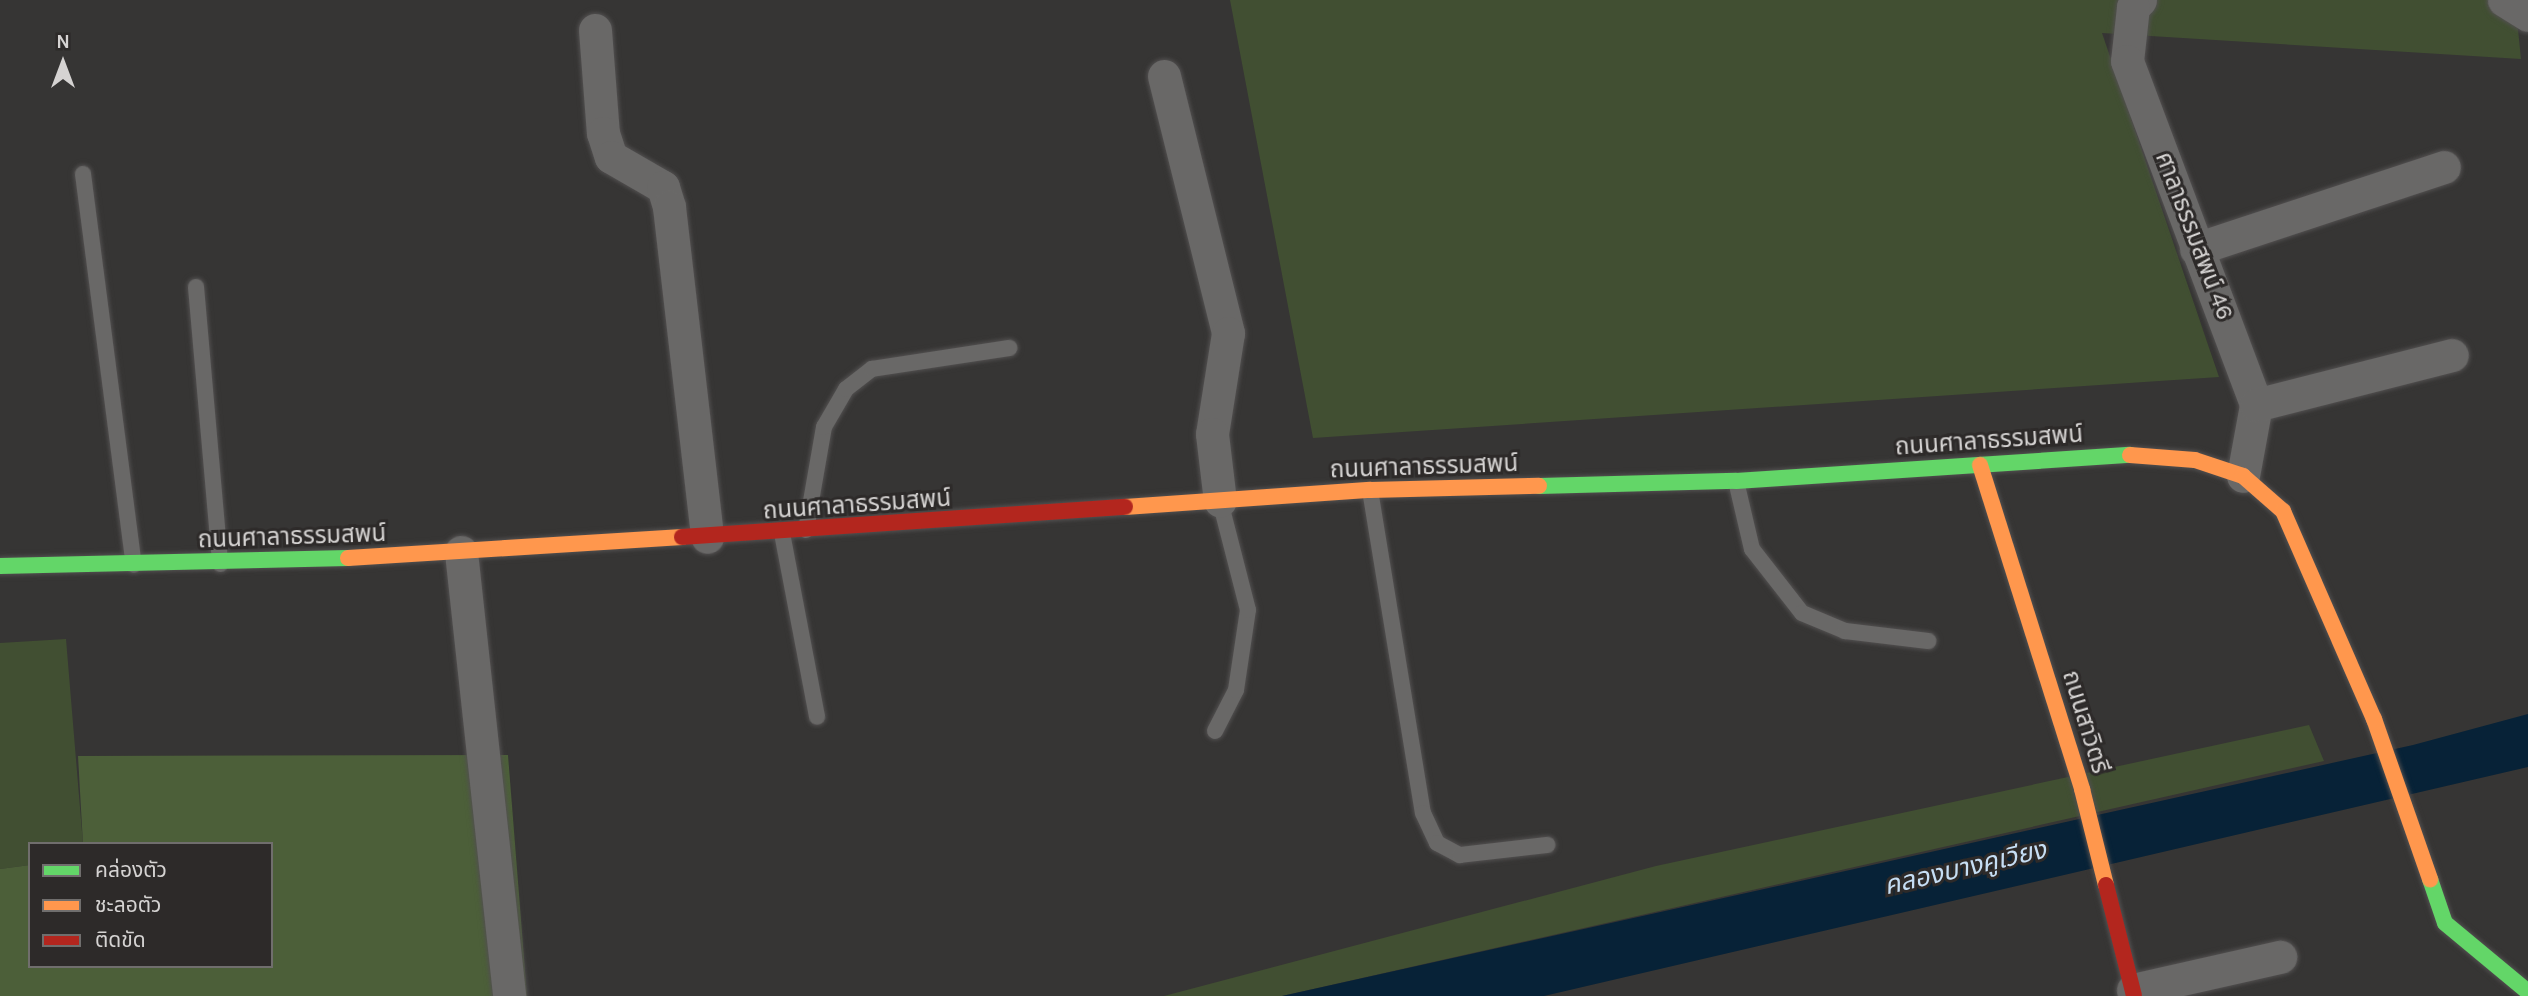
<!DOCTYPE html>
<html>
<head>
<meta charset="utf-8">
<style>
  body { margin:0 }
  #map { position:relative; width:2528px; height:996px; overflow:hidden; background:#363534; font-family:Karla,"Noto Sans Thai",sans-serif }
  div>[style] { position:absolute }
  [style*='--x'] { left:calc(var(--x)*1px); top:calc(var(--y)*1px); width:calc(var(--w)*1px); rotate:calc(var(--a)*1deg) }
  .green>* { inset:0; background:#414f32 }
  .forest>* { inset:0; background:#4c5f39 }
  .water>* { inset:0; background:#072237 }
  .roads { filter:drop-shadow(0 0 2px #525050) drop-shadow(0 0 2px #525050) }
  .lane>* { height:16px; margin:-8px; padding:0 8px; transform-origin:8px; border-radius:8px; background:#696867 }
  .street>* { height:33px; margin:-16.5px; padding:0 16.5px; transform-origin:16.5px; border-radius:16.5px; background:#696867 }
  .fast>* { height:16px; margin:-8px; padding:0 8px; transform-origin:8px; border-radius:8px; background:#63d668 }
  .slow>* { height:16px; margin:-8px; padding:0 8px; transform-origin:8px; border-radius:8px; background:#ff974d }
  .jam>* { height:16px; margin:-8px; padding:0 8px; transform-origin:8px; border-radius:8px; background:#b3261e }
  span { translate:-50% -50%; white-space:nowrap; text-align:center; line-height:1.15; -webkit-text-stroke:6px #2d2a29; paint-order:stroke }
  .street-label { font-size:24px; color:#d5d3d2 }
  .water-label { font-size:26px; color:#c6def4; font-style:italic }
  .legend { position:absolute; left:28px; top:842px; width:245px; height:126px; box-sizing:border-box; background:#2d2a29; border:2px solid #706e6d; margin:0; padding:9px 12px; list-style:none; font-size:21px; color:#d5d3d2 }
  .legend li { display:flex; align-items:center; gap:14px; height:35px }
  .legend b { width:35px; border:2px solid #706e6d }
  .north { position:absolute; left:28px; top:28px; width:70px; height:70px; -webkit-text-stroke:5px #2d2a29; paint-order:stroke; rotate:0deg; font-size:19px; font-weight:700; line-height:28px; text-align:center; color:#d5d3d2 }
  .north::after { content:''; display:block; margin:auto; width:24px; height:32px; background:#d5d3d2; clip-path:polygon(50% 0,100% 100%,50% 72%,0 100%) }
</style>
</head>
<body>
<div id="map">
  <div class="green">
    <i style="clip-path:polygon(1230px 0,2515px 0,2521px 59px,2102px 33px,2219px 377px,1313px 438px)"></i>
    <i style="clip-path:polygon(66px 639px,83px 844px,30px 844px,30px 865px,0 869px,0 643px)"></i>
    <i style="clip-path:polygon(2309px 725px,2324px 761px,1282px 996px,1164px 996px,1656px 866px)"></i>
  </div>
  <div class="forest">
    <i style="clip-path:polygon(508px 755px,527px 996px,0 996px,0 869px,30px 865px,30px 966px,271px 966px,271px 844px,83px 844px,78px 756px)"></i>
  </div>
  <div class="water">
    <i style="clip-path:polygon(2528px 714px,2528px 767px,1544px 996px,1282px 996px,2413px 745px)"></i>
  </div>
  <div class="roads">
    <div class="lane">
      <i style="--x:83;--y:174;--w:394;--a:82.6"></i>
      <i style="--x:196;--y:287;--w:278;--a:85"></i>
      <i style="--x:1736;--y:481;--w:70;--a:76.8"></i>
      <i style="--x:1752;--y:549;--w:81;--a:52"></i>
      <i style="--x:1802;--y:613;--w:47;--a:22.7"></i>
      <i style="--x:1845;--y:631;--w:84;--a:6.9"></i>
      <i style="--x:1370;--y:490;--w:327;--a:80.7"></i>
      <i style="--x:1423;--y:813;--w:33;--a:65"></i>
      <i style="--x:1437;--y:843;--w:26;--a:28"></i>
      <i style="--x:1460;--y:855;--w:88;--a:-6.6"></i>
      <i style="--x:806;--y:530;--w:105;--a:-80.1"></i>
      <i style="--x:824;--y:427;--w:44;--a:-59.9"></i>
      <i style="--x:846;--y:389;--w:33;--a:-38"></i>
      <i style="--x:872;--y:369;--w:139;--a:-8.7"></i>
      <i style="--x:782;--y:533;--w:187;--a:79.2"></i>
      <i style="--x:1215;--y:731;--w:46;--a:-62.9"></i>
      <i style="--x:1236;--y:690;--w:81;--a:-81.5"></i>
      <i style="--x:1248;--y:610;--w:113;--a:-104.4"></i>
    </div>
    <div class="street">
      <i style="--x:2140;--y:0;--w:10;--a:135"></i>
      <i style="--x:2133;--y:7;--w:54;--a:96.3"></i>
      <i style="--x:2127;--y:61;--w:367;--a:69.4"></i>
      <i style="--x:2256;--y:405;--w:72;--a:100.4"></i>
      <i style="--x:2504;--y:0;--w:28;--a:32"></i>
      <i style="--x:595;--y:30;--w:103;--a:85.6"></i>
      <i style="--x:603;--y:133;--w:25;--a:72"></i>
      <i style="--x:611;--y:157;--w:60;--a:30"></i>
      <i style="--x:663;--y:187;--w:21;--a:73"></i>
      <i style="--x:669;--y:207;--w:332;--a:83.4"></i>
      <i style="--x:1164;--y:76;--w:265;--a:76"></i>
      <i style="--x:1228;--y:333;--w:102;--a:99"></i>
      <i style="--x:1212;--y:434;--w:67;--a:83.2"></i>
      <i style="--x:2196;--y:249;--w:261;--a:-18.3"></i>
      <i style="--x:2256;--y:405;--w:202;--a:-14.3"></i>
      <i style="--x:461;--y:552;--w:447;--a:83.8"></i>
      <i style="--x:2133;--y:990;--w:151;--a:-12.7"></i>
    </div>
    <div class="fast">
      <i style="--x:1539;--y:486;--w:197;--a:-1.5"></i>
      <i style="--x:1736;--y:481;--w:395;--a:-3.8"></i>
      <i style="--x:0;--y:566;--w:348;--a:-1.3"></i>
      <i style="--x:2430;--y:879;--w:46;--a:71.2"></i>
      <i style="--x:2445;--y:923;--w:108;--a:39.7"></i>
    </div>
    <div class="slow">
      <i style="--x:2130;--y:455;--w:65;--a:4.4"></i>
      <i style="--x:2195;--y:460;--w:51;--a:18.4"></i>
      <i style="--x:2243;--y:476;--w:53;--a:41.2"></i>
      <i style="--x:2283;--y:511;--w:227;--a:66.4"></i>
      <i style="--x:2374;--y:719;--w:170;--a:70.7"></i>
      <i style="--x:1980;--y:465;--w:340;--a:72.5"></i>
      <i style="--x:2082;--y:789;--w:99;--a:76"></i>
      <i style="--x:1125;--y:507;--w:246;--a:-4"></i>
      <i style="--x:1370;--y:490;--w:169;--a:-1.4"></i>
      <i style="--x:348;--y:558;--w:335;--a:-3.6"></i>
    </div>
    <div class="jam">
      <i style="--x:682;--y:537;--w:444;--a:-3.9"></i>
      <i style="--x:2106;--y:885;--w:114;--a:75.8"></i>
    </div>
  </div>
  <div class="street-label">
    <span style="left:2194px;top:236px;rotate:69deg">ศาลาธรรมสพน์ 46</span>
    <span style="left:1989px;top:441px;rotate:-4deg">ถนนศาลาธรรมสพน์</span>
    <span style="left:1424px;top:467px;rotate:-2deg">ถนนศาลาธรรมสพน์</span>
    <span style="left:857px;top:505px;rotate:-4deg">ถนนศาลาธรรมสพน์</span>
    <span style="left:292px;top:537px;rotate:-2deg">ถนนศาลาธรรมสพน์</span>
    <span style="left:2085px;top:722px;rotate:73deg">ถนนสาวิตรี</span>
  </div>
  <div class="water-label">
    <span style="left:1965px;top:868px;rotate:-13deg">คลองบางคูเวียง</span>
  </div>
  <ul class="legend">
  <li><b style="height:9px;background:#63d668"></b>คล่องตัว</li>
  <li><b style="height:9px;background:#ff974d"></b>ชะลอตัว</li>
  <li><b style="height:9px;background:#b3261e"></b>ติดขัด</li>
  </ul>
  <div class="north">N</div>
</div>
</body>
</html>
